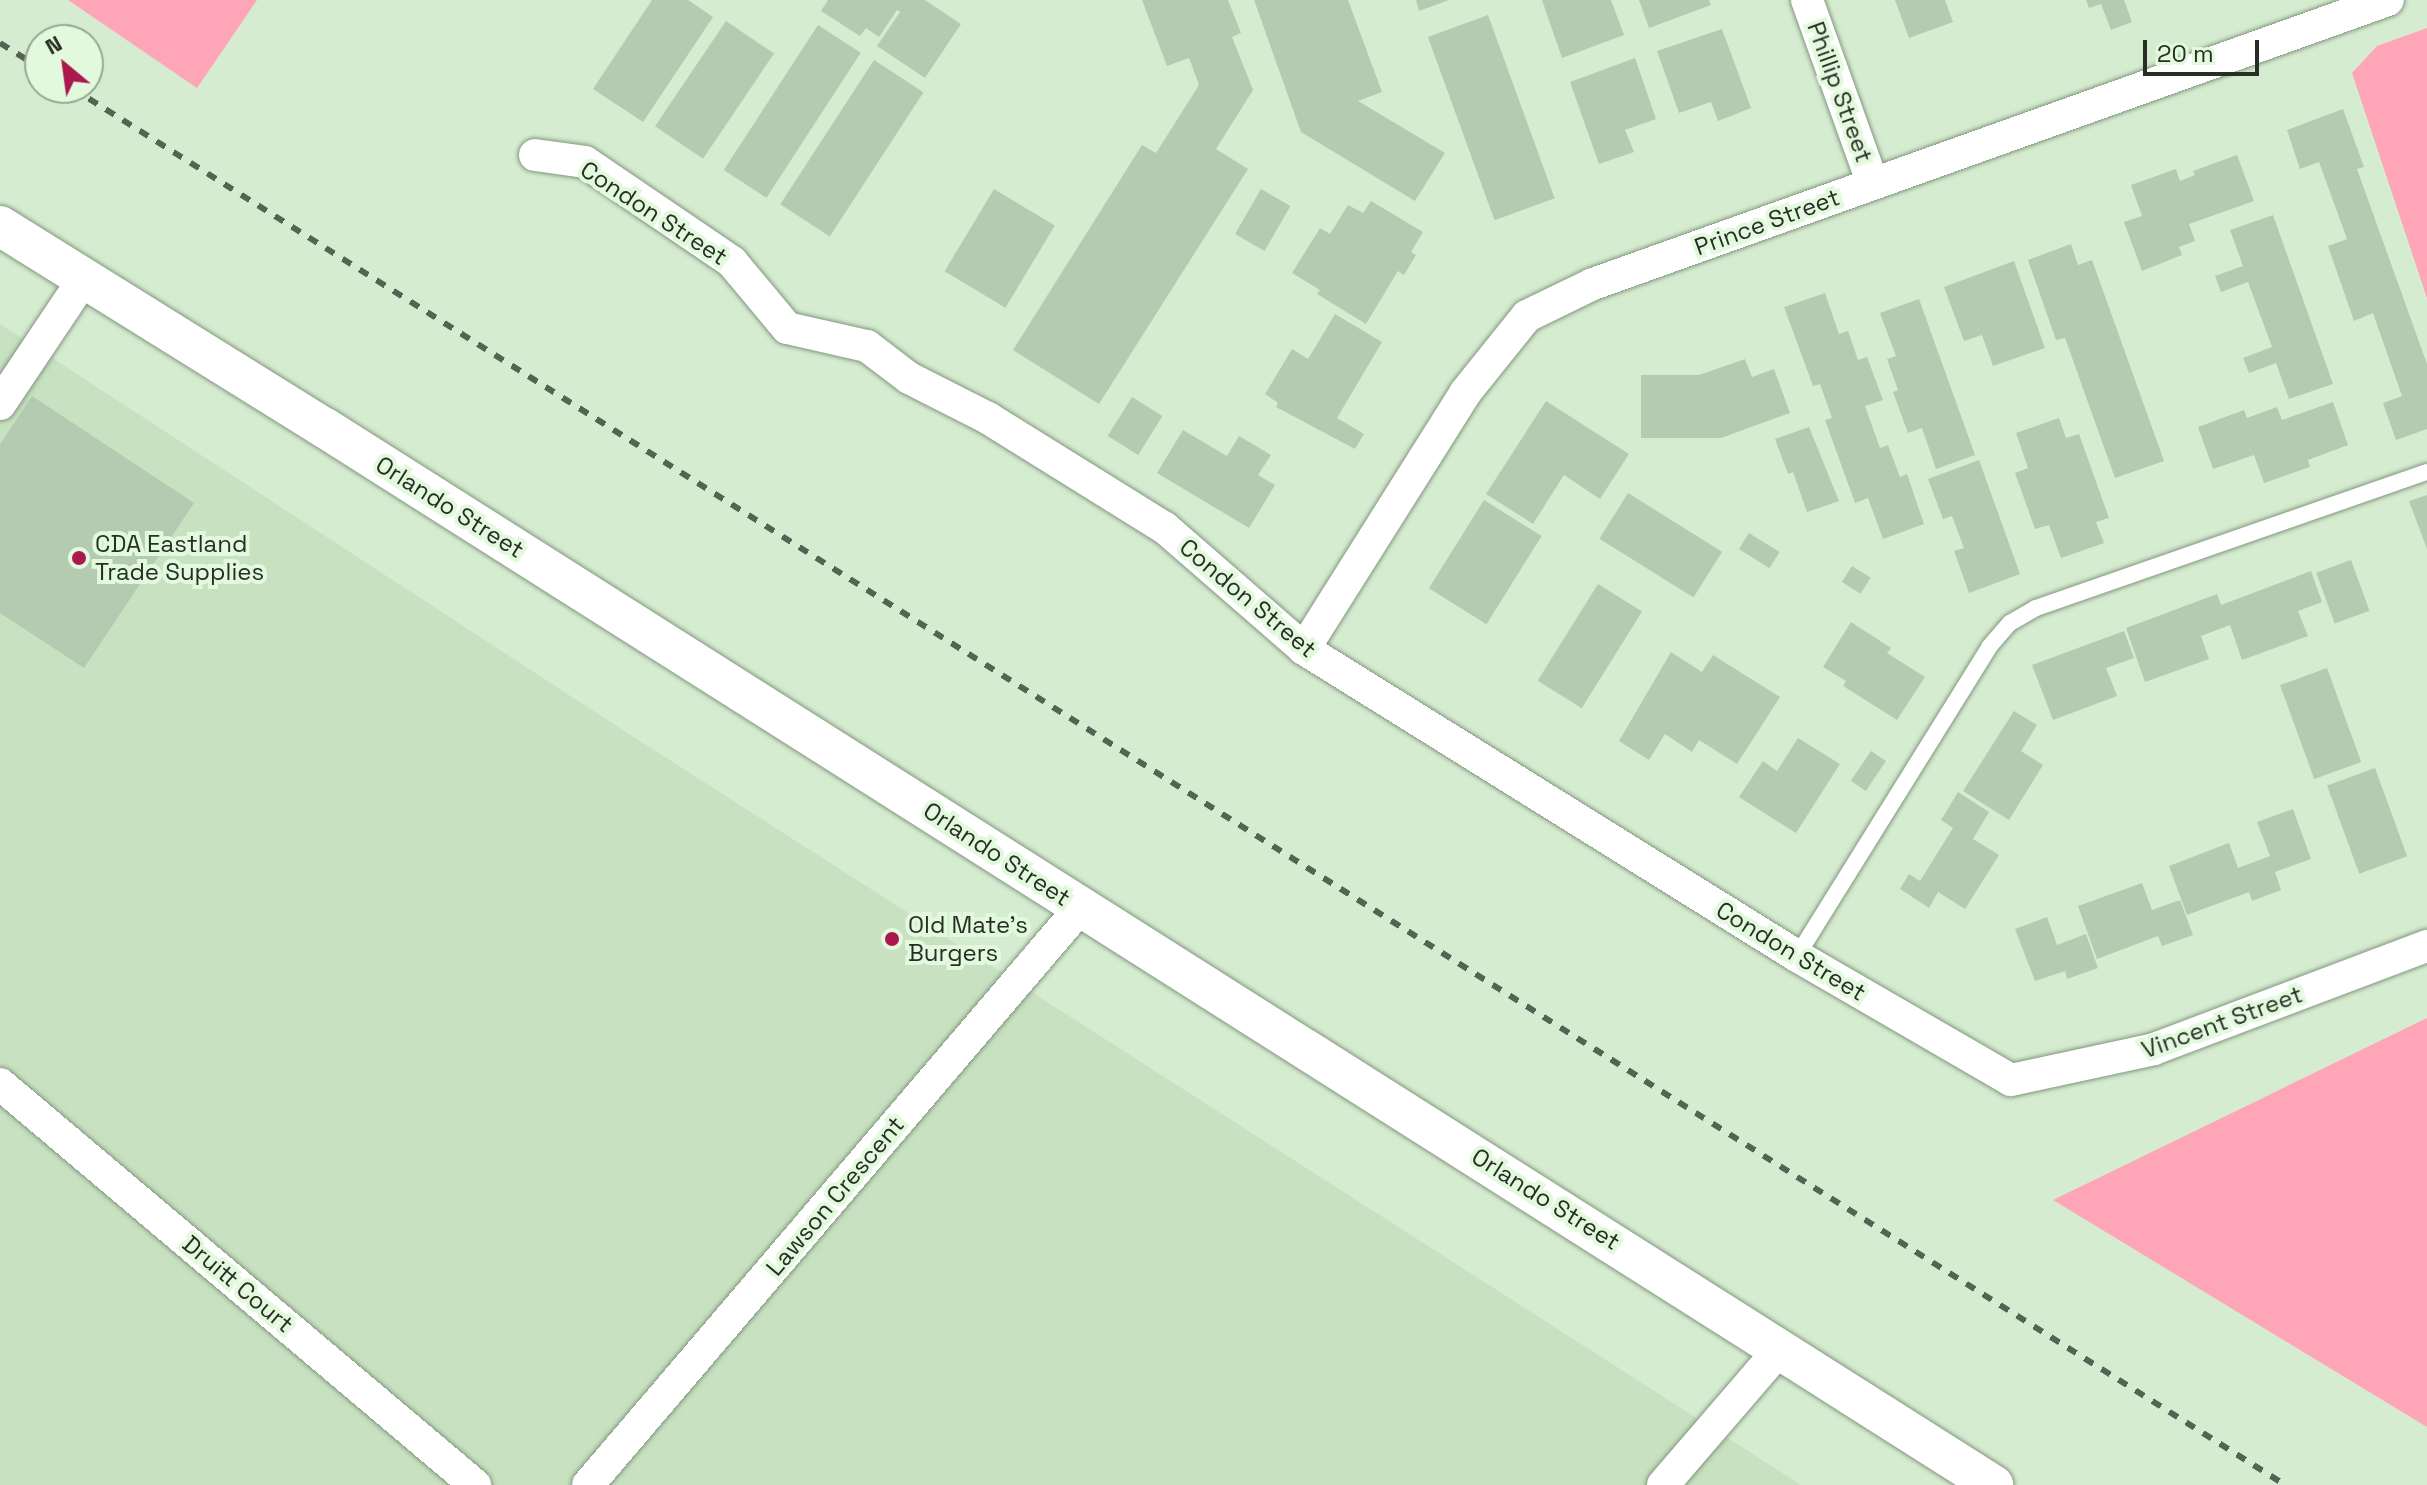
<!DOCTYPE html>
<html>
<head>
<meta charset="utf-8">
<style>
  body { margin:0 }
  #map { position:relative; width:2427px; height:1485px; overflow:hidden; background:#d6ecd1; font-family:"Space Grotesk",sans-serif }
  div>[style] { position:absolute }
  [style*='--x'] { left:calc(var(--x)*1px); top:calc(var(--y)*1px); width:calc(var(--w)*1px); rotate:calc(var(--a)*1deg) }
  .built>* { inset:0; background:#c7e1c1 }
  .green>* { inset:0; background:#fea5b7 }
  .building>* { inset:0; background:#b5cbb1; transform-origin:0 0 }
  .roads { filter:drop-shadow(0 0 2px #82977e) drop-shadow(0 0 2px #82977e) }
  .service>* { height:16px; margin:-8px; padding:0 8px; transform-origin:8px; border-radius:8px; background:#fff }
  .minor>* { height:32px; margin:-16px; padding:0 16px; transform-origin:16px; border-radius:16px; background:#fff }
  .tertiary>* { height:40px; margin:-20px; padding:0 20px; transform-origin:20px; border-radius:20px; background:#fff }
  .rail>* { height:6px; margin-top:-3px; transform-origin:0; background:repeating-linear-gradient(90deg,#566253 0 10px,transparent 0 20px) }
  .dots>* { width:22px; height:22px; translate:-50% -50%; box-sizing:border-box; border:4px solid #e3f9de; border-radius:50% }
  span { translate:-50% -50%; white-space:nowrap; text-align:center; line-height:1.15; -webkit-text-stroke:8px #e3f9de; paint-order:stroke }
  .street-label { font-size:24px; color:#272f25 }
  .poi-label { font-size:24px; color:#272f25 }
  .left { translate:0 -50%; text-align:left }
  .north { position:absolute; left:24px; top:24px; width:80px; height:80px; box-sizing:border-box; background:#e3f9de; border:2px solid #98a894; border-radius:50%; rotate:331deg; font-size:22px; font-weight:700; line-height:32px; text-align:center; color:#272f25 }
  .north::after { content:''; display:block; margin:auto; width:28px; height:36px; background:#aa184e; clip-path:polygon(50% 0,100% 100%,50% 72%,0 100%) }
  .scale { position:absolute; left:2143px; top:40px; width:116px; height:36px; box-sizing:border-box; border:4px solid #272f25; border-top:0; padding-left:10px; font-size:24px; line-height:28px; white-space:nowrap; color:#272f25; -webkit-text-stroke:6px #e3f9de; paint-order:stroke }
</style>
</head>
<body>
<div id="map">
  <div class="built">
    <i style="clip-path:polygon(0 324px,629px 734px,1801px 1485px,0 1485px)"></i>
  </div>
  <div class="green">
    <i style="clip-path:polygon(68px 0,257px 0,197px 88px)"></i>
    <i style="clip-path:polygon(2427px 28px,2427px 298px,2352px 73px,2377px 46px)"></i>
    <i style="clip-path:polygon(2427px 1018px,2427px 1427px,2053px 1200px)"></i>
  </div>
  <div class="building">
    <i style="clip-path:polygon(652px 0,688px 0,713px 17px,643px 122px,593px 89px)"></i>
    <i style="clip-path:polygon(828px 0,925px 0,961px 24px,925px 78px,877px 46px,900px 12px,897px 10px,879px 37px,866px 28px,860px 36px,821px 11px)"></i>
    <i style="clip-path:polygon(1142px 0,1228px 0,1241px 33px,1232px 37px,1253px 90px,1216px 149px,1248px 169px,1099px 404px,1013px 350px,1142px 145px,1156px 153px,1199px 85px,1189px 58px,1167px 66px)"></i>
    <i style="clip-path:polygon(1254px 0,1348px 0,1382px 92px,1358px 101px,1445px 153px,1415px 201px,1301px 132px)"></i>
    <i style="clip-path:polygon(1416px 0,1449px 0,1419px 11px)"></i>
    <i style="clip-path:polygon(1542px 0,1611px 0,1624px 35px,1562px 58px)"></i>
    <i style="clip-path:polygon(1639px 0,1709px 0,1711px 5px,1649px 28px)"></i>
    <i style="clip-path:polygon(1895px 0,1945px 0,1953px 22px,1909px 38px)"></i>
    <i style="clip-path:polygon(2086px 0,2124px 0,2132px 22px,2111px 30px,2101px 4px,2089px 8px)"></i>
    <i style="left:1488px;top:15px;width:195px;height:64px;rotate:70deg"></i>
    <i style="left:726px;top:21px;width:58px;height:127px;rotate:34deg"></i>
    <i style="left:818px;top:25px;width:51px;height:173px;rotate:33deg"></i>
    <i style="clip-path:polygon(1722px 29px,1751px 108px,1718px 121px,1711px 102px,1679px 113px,1657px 51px)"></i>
    <i style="clip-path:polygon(1635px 58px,1656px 119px,1625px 130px,1634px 152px,1599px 164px,1570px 82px)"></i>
    <i style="left:874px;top:60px;width:59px;height:172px;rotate:33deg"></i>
    <i style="clip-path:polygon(2343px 109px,2364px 167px,2357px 169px,2427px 364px,2427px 429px,2396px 440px,2383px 403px,2402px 396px,2373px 313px,2354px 321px,2328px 246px,2347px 239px,2319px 162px,2300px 169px,2287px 130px)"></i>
    <i style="clip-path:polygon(2237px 155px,2254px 201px,2189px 224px,2195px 241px,2179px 247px,2182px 255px,2142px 271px,2124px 222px,2142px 216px,2131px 185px,2176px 169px,2180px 181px,2195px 175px,2193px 171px)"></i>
    <i style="left:994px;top:189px;width:71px;height:96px;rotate:31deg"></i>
    <i style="left:1261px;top:189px;width:34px;height:52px;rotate:30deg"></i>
    <i style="clip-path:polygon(1371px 201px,1423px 232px,1411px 252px,1416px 255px,1404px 275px,1398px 271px,1366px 324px,1317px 294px,1320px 290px,1292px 273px,1320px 228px,1330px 234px,1348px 205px,1363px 213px)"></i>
    <i style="clip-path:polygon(2273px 215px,2333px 384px,2289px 399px,2276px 363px,2249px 373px,2243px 358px,2272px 347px,2248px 282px,2221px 292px,2215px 276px,2243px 266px,2230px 230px)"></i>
    <i style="clip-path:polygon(2071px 244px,2078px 265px,2092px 260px,2164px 461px,2115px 478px,2065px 338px,2056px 340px,2028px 260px)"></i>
    <i style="clip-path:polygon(2014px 261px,2045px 348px,1993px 366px,1982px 335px,1964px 341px,1944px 287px)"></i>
    <i style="clip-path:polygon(1825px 293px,1839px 334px,1848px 331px,1858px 360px,1867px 357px,1883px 400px,1865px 406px,1880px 448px,1888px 445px,1900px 477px,1907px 474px,1924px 524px,1883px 539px,1868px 498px,1855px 503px,1825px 420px,1832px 418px,1820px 384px,1813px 386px,1784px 307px)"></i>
    <i style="clip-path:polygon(1919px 299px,1975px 455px,1936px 469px,1922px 428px,1908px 433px,1893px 392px,1898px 390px,1887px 359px,1896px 356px,1880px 313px)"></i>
    <i style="clip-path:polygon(1335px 314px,1382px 342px,1337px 418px,1364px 434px,1355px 449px,1276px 407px,1278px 403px,1265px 394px,1292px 349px,1308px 359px)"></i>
    <i style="clip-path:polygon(1745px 359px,1752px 377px,1774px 369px,1790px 413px,1721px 438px,1641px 438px,1641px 375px,1699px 375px)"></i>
    <i style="clip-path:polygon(32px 396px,194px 503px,84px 668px,0 613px,0 444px)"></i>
    <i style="left:1132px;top:397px;width:36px;height:46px;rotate:32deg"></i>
    <i style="clip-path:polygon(1546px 401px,1629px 454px,1600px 499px,1564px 475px,1533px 524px,1486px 494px)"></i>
    <i style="clip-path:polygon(2333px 402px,2348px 445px,2308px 460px,2310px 467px,2264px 483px,2254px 455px,2213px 469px,2198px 427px,2244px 410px,2247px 418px,2277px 407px,2282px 420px)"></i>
    <i style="clip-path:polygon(2059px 418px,2066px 438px,2079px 434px,2109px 518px,2096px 522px,2104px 543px,2061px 558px,2049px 525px,2035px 529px,2015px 473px,2028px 468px,2016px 433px)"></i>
    <i style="clip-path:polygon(1809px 427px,1839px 501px,1807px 512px,1793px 472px,1788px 474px,1775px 439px)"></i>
    <i style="clip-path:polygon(1183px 430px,1227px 456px,1239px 436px,1271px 455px,1258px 475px,1275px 485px,1249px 528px,1157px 473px)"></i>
    <i style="clip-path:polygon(1979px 460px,2020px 574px,1969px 593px,1954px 551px,1964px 548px,1952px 516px,1943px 519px,1928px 479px)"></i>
    <i style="left:1628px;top:493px;width:111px;height:54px;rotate:32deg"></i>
    <i style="clip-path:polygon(2427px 495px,2427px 549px,2409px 501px)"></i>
    <i style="left:1484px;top:500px;width:68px;height:104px;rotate:32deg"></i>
    <i style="left:1749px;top:533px;width:36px;height:19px;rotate:32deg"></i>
    <i style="left:2351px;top:560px;width:54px;height:37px;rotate:70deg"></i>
    <i style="left:1852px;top:566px;width:22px;height:19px;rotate:32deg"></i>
    <i style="clip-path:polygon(2311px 571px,2322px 602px,2298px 611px,2308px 636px,2242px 660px,2230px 625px,2201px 636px,2209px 659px,2145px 682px,2126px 628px,2217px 594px,2221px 605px)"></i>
    <i style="left:1598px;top:584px;width:52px;height:114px;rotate:32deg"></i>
    <i style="clip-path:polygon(1851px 622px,1891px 648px,1887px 653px,1925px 677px,1897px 720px,1843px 686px,1846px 681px,1823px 667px)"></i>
    <i style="clip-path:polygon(2124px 631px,2134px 658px,2106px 668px,2117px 696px,2053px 720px,2032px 665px)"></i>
    <i style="clip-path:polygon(1671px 652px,1702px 672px,1713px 655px,1780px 697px,1737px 764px,1699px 740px,1692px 752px,1665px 734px,1649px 760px,1619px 741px)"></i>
    <i style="left:2327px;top:668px;width:100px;height:50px;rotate:70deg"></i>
    <i style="clip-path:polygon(2014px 711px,2037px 725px,2021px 751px,2043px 765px,2009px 820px,1963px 791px)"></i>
    <i style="clip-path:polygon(1798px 738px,1840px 764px,1796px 833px,1739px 797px,1763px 761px,1777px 771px)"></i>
    <i style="left:1871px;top:751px;width:18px;height:36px;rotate:34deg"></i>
    <i style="left:2375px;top:768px;width:94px;height:51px;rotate:70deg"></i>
    <i style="clip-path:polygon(1958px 792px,1989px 812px,1973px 839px,1999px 855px,1965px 909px,1938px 892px,1929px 908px,1900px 889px,1909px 874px,1920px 881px,1953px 828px,1941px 820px)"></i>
    <i style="clip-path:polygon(2293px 809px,2311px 859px,2275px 872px,2281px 890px,2252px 901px,2249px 892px,2187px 915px,2169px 866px,2229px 843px,2238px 868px,2270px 856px,2257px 822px)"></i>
    <i style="clip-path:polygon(2142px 883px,2152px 910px,2180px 900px,2193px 935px,2162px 946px,2158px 936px,2097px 959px,2078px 906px)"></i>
    <i style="clip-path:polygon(2047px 917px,2057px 945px,2086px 934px,2098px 968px,2067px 979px,2065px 971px,2035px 981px,2015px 929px)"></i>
  </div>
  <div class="roads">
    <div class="service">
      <i style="--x:1797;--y:956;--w:364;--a:-58.1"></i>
      <i style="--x:1989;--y:647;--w:32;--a:-49"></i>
      <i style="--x:2010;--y:623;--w:30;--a:-30"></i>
      <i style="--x:2036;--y:608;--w:414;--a:-19.2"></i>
    </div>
    <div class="minor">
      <i style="--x:1807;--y:0;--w:195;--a:70.3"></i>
      <i style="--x:535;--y:155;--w:50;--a:8"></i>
      <i style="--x:585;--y:162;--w:178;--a:34.2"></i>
      <i style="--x:732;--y:262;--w:86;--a:50.2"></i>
      <i style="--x:787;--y:328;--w:82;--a:12.7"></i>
      <i style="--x:867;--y:346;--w:53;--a:37.3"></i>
      <i style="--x:909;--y:378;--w:89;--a:26.9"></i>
      <i style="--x:988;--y:418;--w:208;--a:31.9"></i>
      <i style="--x:1165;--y:528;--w:184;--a:41"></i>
      <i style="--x:1304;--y:649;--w:581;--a:31.91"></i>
      <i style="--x:1797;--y:956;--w:247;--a:30.1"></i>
      <i style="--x:2011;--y:1080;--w:146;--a:-12.2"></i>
      <i style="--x:2154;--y:1049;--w:292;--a:-20.7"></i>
      <i style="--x:0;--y:404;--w:153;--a:-56.2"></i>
      <i style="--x:1304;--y:649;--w:302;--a:-57.8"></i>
      <i style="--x:1465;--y:393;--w:99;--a:-51.2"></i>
      <i style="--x:1527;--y:316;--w:73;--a:-25.9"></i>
      <i style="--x:1593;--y:284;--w:844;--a:-19.66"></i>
      <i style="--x:0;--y:1084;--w:622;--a:40.17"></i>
      <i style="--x:588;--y:1485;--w:760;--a:-49.54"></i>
      <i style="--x:1663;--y:1485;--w:181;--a:-49.3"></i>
    </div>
    <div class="tertiary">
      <i style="--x:0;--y:226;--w:383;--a:31.9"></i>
      <i style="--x:325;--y:428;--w:1975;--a:32.36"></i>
    </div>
  </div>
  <div class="rail">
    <i style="--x:0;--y:43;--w:47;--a:32"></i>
    <i style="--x:72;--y:88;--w:2617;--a:32.26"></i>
  </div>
  <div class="dots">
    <i style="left:79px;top:558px;background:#aa184e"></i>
    <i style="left:892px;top:939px;background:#aa184e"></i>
  </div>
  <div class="street-label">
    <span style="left:1840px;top:92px;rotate:70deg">Phillip Street</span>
    <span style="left:654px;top:213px;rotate:33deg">Condon Street</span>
    <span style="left:1767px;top:222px;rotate:-20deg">Prince Street</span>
    <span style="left:450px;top:507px;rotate:32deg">Orlando Street</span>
    <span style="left:1248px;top:598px;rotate:40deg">Condon Street</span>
    <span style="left:997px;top:854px;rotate:33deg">Orlando Street</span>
    <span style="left:1791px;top:951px;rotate:31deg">Condon Street</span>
    <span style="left:2222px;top:1022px;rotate:-20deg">Vincent Street</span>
    <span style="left:835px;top:1196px;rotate:-50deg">Lawson Crescent</span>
    <span style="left:1546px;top:1199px;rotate:32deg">Orlando Street</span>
    <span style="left:238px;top:1284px;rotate:40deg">Druitt Court</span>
  </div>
  <div class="poi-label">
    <span class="left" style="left:95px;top:558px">CDA Eastland<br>Trade Supplies</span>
    <span class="left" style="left:908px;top:939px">Old Mate's<br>Burgers</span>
  </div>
  <div class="north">N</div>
  <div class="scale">20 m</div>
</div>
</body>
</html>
